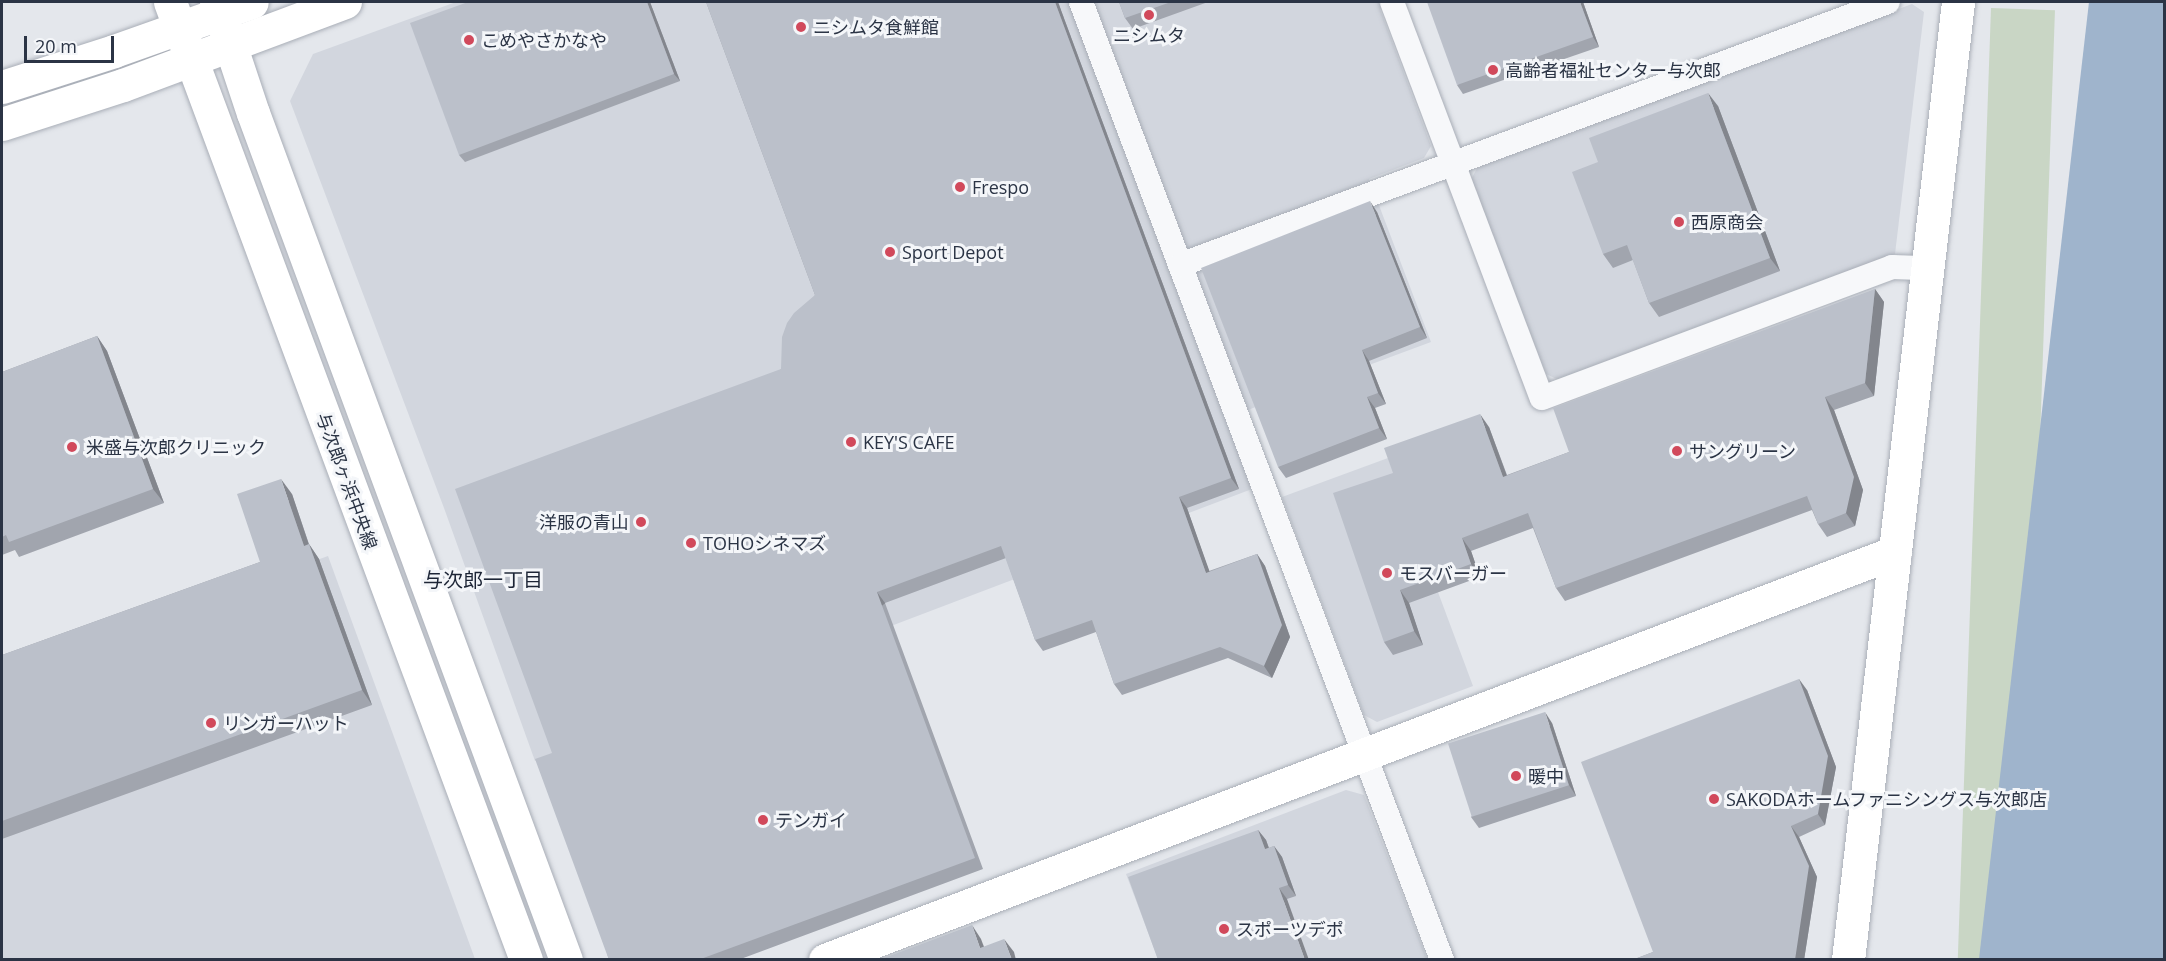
<!DOCTYPE html>
<html>
<head>
<meta charset="utf-8">
<style>
  body { margin:0 }
  #map { position:relative; width:2166px; height:961px; overflow:hidden; background:#e4e7ec; font-family:"Open Sans","Noto Sans JP",sans-serif }
  div>[style] { position:absolute }
  [style*='--x'] { left:calc(var(--x)*1px); top:calc(var(--y)*1px); width:calc(var(--w)*1px); rotate:calc(var(--a)*1deg) }
  .built>* { inset:0; background:#d2d6de }
  .green>* { inset:0; background:#c9d6c5; transform-origin:0 0 }
  .water>* { inset:0; background:#9fb4cc }
  .roads { filter:drop-shadow(0 0 2px #a9aeb7) drop-shadow(0 0 2px #a9aeb7) }
  .street>* { height:24px; margin:-12px; padding:0 12px; transform-origin:12px; border-radius:12px; background:#f7f8fa }
  .secondary>* { height:33px; margin:-16.5px; padding:0 16.5px; transform-origin:16.5px; border-radius:16.5px; background:#fff }
  .wall>* { inset:0; background:#a1a5ae }
  .shaded-wall>* { inset:0; background:#83868d; transform-origin:0 0 }
  .building>* { inset:0; background:#bbc0ca; transform-origin:0 0 }
  .dots>* { width:16px; height:16px; translate:-50% -50%; box-sizing:border-box; border:3px solid #f4f6f9; border-radius:50% }
  span { translate:-50% -50%; white-space:nowrap; text-align:center; line-height:1.15; -webkit-text-stroke:6px #f4f6f9; paint-order:stroke }
  .poi-label { font-size:18px; color:#2b3445 }
  .left { translate:0 -50%; text-align:left }
  .right { translate:-100% -50%; text-align:right }
  .street-label { font-size:18px; color:#2b3445 }
  .neighbourhood-label { font-size:20px; color:#1d2536 }
  .frame { position:absolute; inset:0; border:3px solid #2b3445; pointer-events:none }
  .scale { position:absolute; left:24px; top:36px; width:90px; height:27px; box-sizing:border-box; border:3px solid #2b3445; border-top:0; padding-left:8px; font-size:18px; line-height:21px; white-space:nowrap; color:#2b3445; -webkit-text-stroke:4px #f4f6f9; paint-order:stroke }
</style>
</head>
<body>
<div id="map">
  <div class="built">
    <i style="clip-path:polygon(456px 2px,1400px 2px,1380px 9px,1431px 146px,1424px 158px,1369px 179px,1431px 342px,1226px 418px,1252px 489px,535px 761px,444px 508px,290px 101px,313px 54px)"></i>
    <i style="clip-path:polygon(1912px 4px,1924px 12px,1895px 254px,1559px 380px,1546px 374px,1471px 180px,1478px 166px)"></i>
    <i style="clip-path:polygon(1388px 458px,1473px 686px,1377px 722px,1364px 715px,1282px 497px)"></i>
    <i style="clip-path:polygon(328px 556px,475px 959px,2px 960px,2px 674px)"></i>
    <i style="clip-path:polygon(1346px 790px,1364px 795px,1427px 959px,1158px 959px,1126px 874px)"></i>
  </div>
  <div class="green">
    <i style="left:1991px;top:8px;width:64px;height:957px;rotate:2deg"></i>
  </div>
  <div class="water">
    <i style="clip-path:polygon(2089px 2px,2164px 2px,2164px 959px,1979px 959px)"></i>
  </div>
  <div class="roads">
    <div class="street">
      <i style="--x:1081;--y:2;--w:1024;--a:69.35"></i>
      <i style="--x:1392;--y:2;--w:423;--a:69.3"></i>
      <i style="--x:1542;--y:398;--w:374;--a:-20.5"></i>
      <i style="--x:1892;--y:267;--w:36;--a:2"></i>
      <i style="--x:1180;--y:265;--w:755;--a:-20.38"></i>
    </div>
    <div class="secondary">
      <i style="--x:170;--y:2;--w:1022;--a:69.61"></i>
      <i style="--x:216;--y:2;--w:117;--a:71.6"></i>
      <i style="--x:253;--y:113;--w:903;--a:69.72"></i>
      <i style="--x:2;--y:87;--w:118;--a:-17.8"></i>
      <i style="--x:114;--y:51;--w:146;--a:-19.5"></i>
      <i style="--x:2;--y:124;--w:127;--a:-17.9"></i>
      <i style="--x:123;--y:85;--w:237;--a:-20.5"></i>
      <i style="--x:825;--y:960;--w:1145;--a:-20.87"></i>
      <i style="--x:1848;--y:960;--w:964;--a:-83.45"></i>
    </div>
  </div>
  <div class="wall">
    <i style="clip-path:polygon(468px 2px,650px 2px,680px 81px,465px 162px,459px 155px)"></i>
    <i style="clip-path:polygon(706px 2px,1058px 2px,1239px 489px,1187px 508px,1209px 571px,1257px 554px,1265px 566px,1290px 637px,1272px 678px,1228px 658px,1122px 695px,1114px 684px,1096px 632px,1043px 651px,1035px 640px,1006px 558px,885px 603px,983px 869px,738px 960px,609px 960px,552px 753px,781px 369px,815px 295px)"></i>
    <i style="clip-path:polygon(1119px 2px,1208px 2px,1133px 29px,1125px 18px)"></i>
    <i style="clip-path:polygon(1583px 2px,1599px 47px,1463px 94px,1457px 85px)"></i>
    <i style="clip-path:polygon(1718px 106px,1780px 271px,1659px 317px,1649px 303px,1633px 260px,1613px 268px,1603px 254px,1598px 162px)"></i>
    <i style="clip-path:polygon(1377px 212px,1427px 338px,1369px 361px,1386px 404px,1375px 408px,1387px 439px,1286px 478px,1278px 467px)"></i>
    <i style="clip-path:polygon(1875px 289px,1884px 302px,1874px 396px,1834px 410px,1863px 490px,1855px 526px,1827px 537px,1818px 524px,1812px 510px,1565px 601px,1556px 588px,1533px 528px,1471px 551px,1480px 577px,1409px 603px,1423px 645px,1393px 655px,1384px 642px,1393px 473px,1489px 427px,1507px 475px,1569px 452px)"></i>
    <i style="clip-path:polygon(97px 336px,107px 351px,164px 503px,19px 557px,15px 550px,2px 555px,2px 372px)"></i>
    <i style="clip-path:polygon(292px 494px,309px 544px,319px 559px,372px 705px,2px 839px,2px 655px,260px 562px)"></i>
    <i style="clip-path:polygon(1807px 690px,1836px 767px,1825px 825px,1799px 837px,1817px 877px,1804px 960px,1632px 960px,1653px 952px)"></i>
    <i style="clip-path:polygon(1552px 723px,1576px 796px,1479px 828px,1471px 817px)"></i>
    <i style="clip-path:polygon(1258px 830px,1266px 840px,1269px 848px,1274px 846px,1282px 857px,1296px 896px,1287px 899px,1158px 960px)"></i>
  </div>
  <div class="shaded-wall">
    <i style="clip-path:polygon(647px 2px,650px 2px,680px 81px,674px 74px)"></i>
    <i style="clip-path:polygon(1055px 2px,1058px 2px,1239px 489px,1231px 478px)"></i>
    <i style="clip-path:polygon(1580px 2px,1583px 2px,1599px 47px,1593px 37px)"></i>
    <i style="clip-path:polygon(1708px 93px,1718px 106px,1780px 271px,1770px 258px)"></i>
    <i style="clip-path:polygon(1370px 201px,1377px 212px,1427px 338px,1420px 327px)"></i>
    <i style="clip-path:polygon(1875px 289px,1884px 302px,1874px 396px,1865px 383px)"></i>
    <i style="clip-path:polygon(97px 336px,107px 351px,164px 503px,153px 489px)"></i>
    <i style="clip-path:polygon(1362px 350px,1369px 361px,1386px 404px,1378px 393px)"></i>
    <i style="clip-path:polygon(1367px 397px,1375px 408px,1387px 439px,1379px 428px)"></i>
    <i style="clip-path:polygon(1825px 397px,1834px 410px,1863px 490px,1855px 526px,1846px 513px)"></i>
    <i style="clip-path:polygon(1480px 414px,1489px 427px,1512px 490px,1503px 477px)"></i>
    <i style="clip-path:polygon(281px 479px,292px 494px,314px 560px,304px 546px)"></i>
    <i style="clip-path:polygon(1179px 497px,1187px 508px,1214px 584px,1206px 573px)"></i>
    <i style="clip-path:polygon(1462px 538px,1471px 551px,1480px 577px,1471px 564px)"></i>
    <i style="clip-path:polygon(309px 544px,319px 559px,372px 705px,362px 690px)"></i>
    <i style="clip-path:polygon(1257px 554px,1265px 566px,1290px 637px,1272px 678px,1264px 666px)"></i>
    <i style="clip-path:polygon(1400px 590px,1409px 603px,1423px 645px,1414px 631px)"></i>
    <i style="left:877px;top:592px;width:14px;height:283px;rotate:54deg"></i>
    <i style="clip-path:polygon(1799px 679px,1807px 690px,1836px 767px,1825px 825px,1818px 814px)"></i>
    <i style="clip-path:polygon(1545px 712px,1552px 723px,1576px 796px,1569px 785px)"></i>
    <i style="clip-path:polygon(1791px 826px,1799px 837px,1817px 877px,1804px 960px,1795px 960px)"></i>
    <i style="clip-path:polygon(1258px 830px,1266px 840px,1273px 860px,1265px 849px)"></i>
    <i style="clip-path:polygon(1274px 846px,1282px 857px,1296px 896px,1288px 885px)"></i>
    <i style="clip-path:polygon(1279px 888px,1287px 899px,1309px 960px,1305px 960px)"></i>
    <i style="clip-path:polygon(972px 925px,981px 939px,989px 960px,980px 948px)"></i>
    <i style="clip-path:polygon(1004px 939px,1014px 952px,1016px 960px,1012px 960px)"></i>
  </div>
  <div class="building">
    <i style="clip-path:polygon(468px 2px,647px 2px,674px 74px,459px 155px,410px 23px)"></i>
    <i style="clip-path:polygon(706px 2px,1055px 2px,1231px 478px,1179px 497px,1206px 573px,1257px 554px,1282px 625px,1264px 666px,1220px 647px,1114px 684px,1092px 620px,1035px 640px,1001px 546px,877px 592px,975px 858px,698px 960px,609px 960px,535px 759px,552px 753px,455px 489px,781px 369px,782px 337px,787px 323px,794px 313px,815px 295px)"></i>
    <i style="clip-path:polygon(1119px 2px,1171px 2px,1125px 18px)"></i>
    <i style="clip-path:polygon(1427px 2px,1580px 2px,1593px 37px,1457px 85px)"></i>
    <i style="clip-path:polygon(1708px 93px,1770px 258px,1649px 303px,1627px 245px,1603px 254px,1572px 172px,1598px 162px,1589px 138px)"></i>
    <i style="clip-path:polygon(1370px 201px,1420px 327px,1362px 350px,1378px 393px,1367px 397px,1379px 428px,1278px 467px,1201px 268px)"></i>
    <i style="clip-path:polygon(1875px 289px,1865px 383px,1825px 397px,1854px 477px,1846px 513px,1818px 524px,1807px 496px,1556px 588px,1528px 513px,1462px 538px,1471px 564px,1400px 590px,1414px 631px,1384px 642px,1333px 493px,1393px 473px,1384px 448px,1480px 414px,1503px 477px,1569px 452px,1553px 408px)"></i>
    <i style="clip-path:polygon(97px 336px,153px 489px,9px 542px,6px 535px,2px 537px,2px 372px)"></i>
    <i style="clip-path:polygon(281px 479px,304px 546px,309px 544px,362px 690px,2px 821px,2px 655px,260px 562px,237px 494px)"></i>
    <i style="clip-path:polygon(1799px 679px,1828px 756px,1818px 814px,1791px 826px,1809px 866px,1795px 960px,1632px 960px,1653px 952px,1581px 762px)"></i>
    <i style="left:1545px;top:712px;width:77px;height:102px;rotate:72deg"></i>
    <i style="clip-path:polygon(1258px 830px,1265px 849px,1274px 846px,1288px 885px,1279px 888px,1305px 960px,1158px 960px,1128px 877px)"></i>
    <i style="clip-path:polygon(972px 925px,980px 948px,1004px 939px,1012px 960px,881px 960px,881px 959px)"></i>
  </div>
  <div class="dots">
    <i style="left:1149px;top:15px;background:#d1495b"></i>
    <i style="left:801px;top:27px;background:#d1495b"></i>
    <i style="left:469px;top:40px;background:#d1495b"></i>
    <i style="left:1493px;top:70px;background:#d1495b"></i>
    <i style="left:960px;top:187px;background:#d1495b"></i>
    <i style="left:1679px;top:222px;background:#d1495b"></i>
    <i style="left:890px;top:252px;background:#d1495b"></i>
    <i style="left:851px;top:442px;background:#d1495b"></i>
    <i style="left:72px;top:447px;background:#d1495b"></i>
    <i style="left:1677px;top:451px;background:#d1495b"></i>
    <i style="left:641px;top:522px;background:#d1495b"></i>
    <i style="left:691px;top:543px;background:#d1495b"></i>
    <i style="left:1387px;top:573px;background:#d1495b"></i>
    <i style="left:211px;top:723px;background:#d1495b"></i>
    <i style="left:1516px;top:776px;background:#d1495b"></i>
    <i style="left:1714px;top:799px;background:#d1495b"></i>
    <i style="left:763px;top:820px;background:#d1495b"></i>
    <i style="left:1224px;top:929px;background:#d1495b"></i>
  </div>
  <div class="poi-label">
    <span class="left" style="left:813px;top:27px">ニシムタ食鮮館</span>
    <span style="left:1149px;top:35px">ニシムタ</span>
    <span class="left" style="left:481px;top:40px">こめやさかなや</span>
    <span class="left" style="left:1505px;top:70px">高齢者福祉センター与次郎</span>
    <span class="left" style="left:972px;top:187px">Frespo</span>
    <span class="left" style="left:1691px;top:222px">西原商会</span>
    <span class="left" style="left:902px;top:252px">Sport Depot</span>
    <span class="left" style="left:863px;top:442px">KEY'S CAFE</span>
    <span class="left" style="left:86px;top:447px">米盛与次郎クリニック</span>
    <span class="left" style="left:1689px;top:451px">サングリーン</span>
    <span class="right" style="left:629px;top:522px">洋服の青山</span>
    <span class="left" style="left:703px;top:543px">TOHOシネマズ</span>
    <span class="left" style="left:1399px;top:573px">モスバーガー</span>
    <span class="left" style="left:223px;top:723px">リンガーハット</span>
    <span class="left" style="left:1528px;top:776px">暖中</span>
    <span class="left" style="left:1726px;top:799px">SAKODAホームファニシングス与次郎店</span>
    <span class="left" style="left:775px;top:820px">テンガイ</span>
    <span class="left" style="left:1236px;top:929px">スポーツデポ</span>
  </div>
  <div class="street-label">
    <span style="left:347px;top:481px;rotate:70deg">与次郎ヶ浜中央線</span>
  </div>
  <div class="neighbourhood-label">
    <span style="left:483px;top:579px">与次郎一丁目</span>
  </div>
  <div class="frame"></div>
  <div class="scale">20 m</div>
</div>
</body>
</html>
